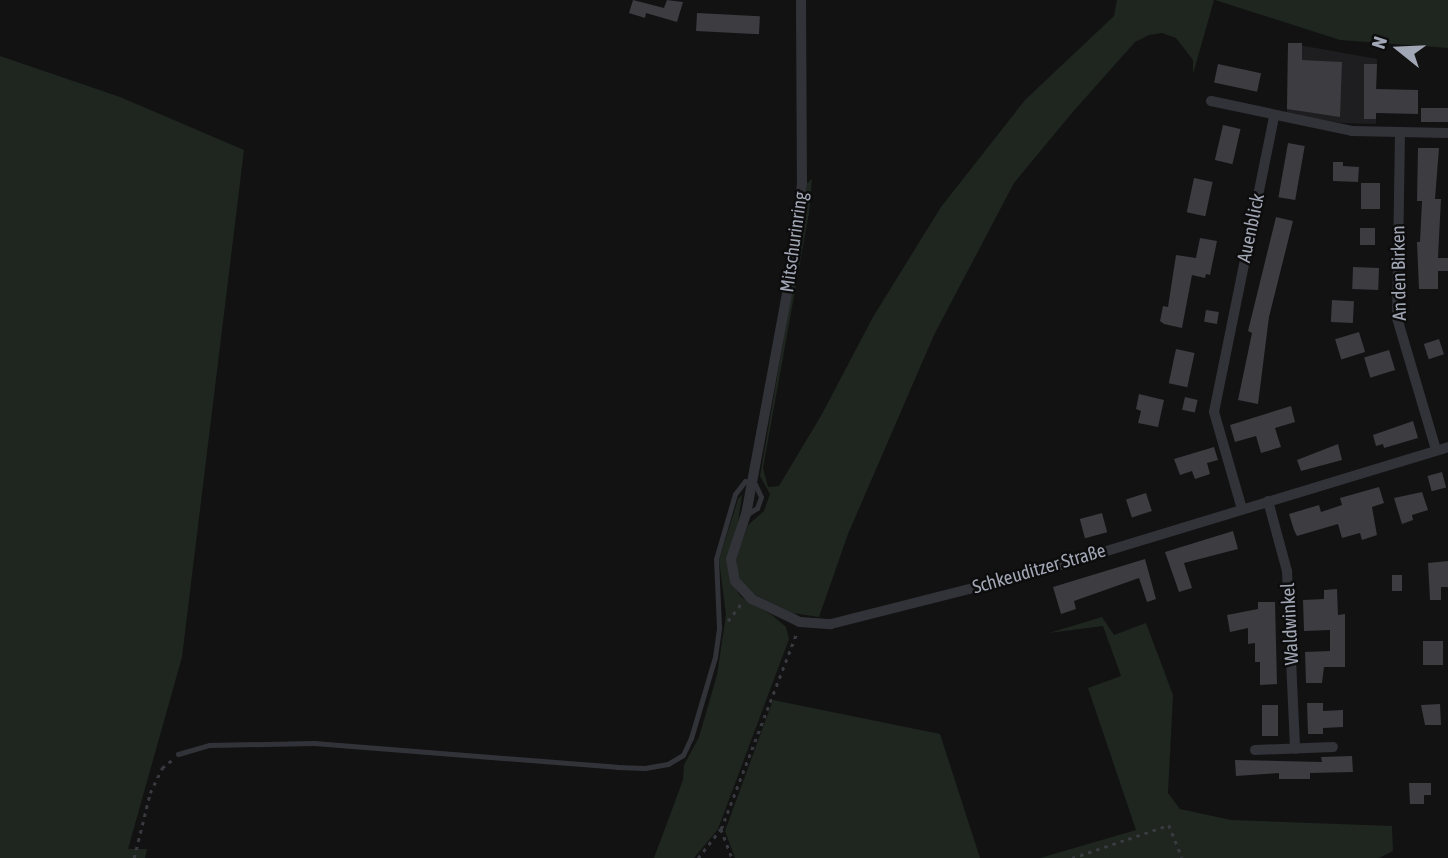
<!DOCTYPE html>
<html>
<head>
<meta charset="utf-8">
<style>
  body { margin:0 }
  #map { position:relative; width:1448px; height:858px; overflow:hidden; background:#121213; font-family:"Asap Condensed",sans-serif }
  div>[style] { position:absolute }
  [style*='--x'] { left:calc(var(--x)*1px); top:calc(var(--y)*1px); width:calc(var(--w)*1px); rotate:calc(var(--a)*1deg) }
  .built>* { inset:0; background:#1e1e20 }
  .green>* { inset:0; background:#1e261f }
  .building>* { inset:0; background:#3c3c41; transform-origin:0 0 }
  .path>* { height:2.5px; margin-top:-1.25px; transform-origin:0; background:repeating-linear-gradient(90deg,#383a40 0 3.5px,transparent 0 8.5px) }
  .service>* { height:5px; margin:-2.5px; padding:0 2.5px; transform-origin:2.5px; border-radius:2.5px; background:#323339 }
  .minor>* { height:10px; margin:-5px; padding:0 5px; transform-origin:5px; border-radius:5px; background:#323339 }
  span { translate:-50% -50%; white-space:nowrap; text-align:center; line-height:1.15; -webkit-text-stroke:5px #0d0d0e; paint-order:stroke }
  .street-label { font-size:19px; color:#a2a7b5 }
  .north { position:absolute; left:1364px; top:14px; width:70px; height:70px; -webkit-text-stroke:5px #0d0d0e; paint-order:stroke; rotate:288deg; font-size:19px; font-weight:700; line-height:28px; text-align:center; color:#a2a7b5 }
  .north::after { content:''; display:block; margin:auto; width:24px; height:32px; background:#a2a7b5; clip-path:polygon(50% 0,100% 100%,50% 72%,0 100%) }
</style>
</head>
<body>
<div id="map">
  <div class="built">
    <i style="clip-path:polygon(1288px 43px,1377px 59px,1376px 124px,1341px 123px,1287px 114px)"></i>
  </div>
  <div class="green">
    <i style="clip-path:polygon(1117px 0,1214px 0,1193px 74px,1193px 60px,1176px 38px,1162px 33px,1149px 35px,1135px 42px,1071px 114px,1014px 183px,934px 335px,848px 534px,819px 617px,792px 613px,754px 594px,744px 586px,738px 575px,736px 557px,748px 525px,764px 511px,770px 494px,760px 476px,799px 250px,807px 183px,812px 179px,809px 213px,763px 468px,768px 487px,779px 486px,822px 414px,873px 317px,941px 207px,1025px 100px,1114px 16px)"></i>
    <i style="clip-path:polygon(1215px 0,1448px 0,1448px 48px,1340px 40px)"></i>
    <i style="clip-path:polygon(0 56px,120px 97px,244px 150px,182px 657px,128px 849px,147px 849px,145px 858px,0 858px)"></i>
    <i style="clip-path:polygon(742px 495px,730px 580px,741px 597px,772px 615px,786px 627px,789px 639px,718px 829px,694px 858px,654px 858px,683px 780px,684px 765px,699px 737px,717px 675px,726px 615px,719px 560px,738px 499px)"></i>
    <i style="clip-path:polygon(1102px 617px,1114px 635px,1146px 623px,1173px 695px,1168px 793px,1180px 809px,1231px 820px,1392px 826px,1393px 851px,1379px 858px,1040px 858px,1136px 830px,1088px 688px,1121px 676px,1103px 626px,1049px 633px)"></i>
    <i style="clip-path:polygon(773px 700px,940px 734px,980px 858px,735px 858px,725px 831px)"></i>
  </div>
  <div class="building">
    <i style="clip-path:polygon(633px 0,664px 8px,667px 0,683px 2px,677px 22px,646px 13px,645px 18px,629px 13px)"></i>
    <i style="left:697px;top:13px;width:63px;height:18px;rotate:3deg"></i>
    <i style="clip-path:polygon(1288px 43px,1302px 43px,1302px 60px,1342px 62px,1340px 117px,1287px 109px)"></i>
    <i style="left:1218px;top:64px;width:44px;height:19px;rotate:12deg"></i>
    <i style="clip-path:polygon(1364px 64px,1377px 64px,1376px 89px,1418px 90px,1418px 114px,1376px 113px,1376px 119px,1364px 119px)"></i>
    <i style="left:1421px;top:108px;width:27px;height:14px"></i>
    <i style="left:1223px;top:125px;width:18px;height:36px;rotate:13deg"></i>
    <i style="left:1288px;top:143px;width:17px;height:55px;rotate:10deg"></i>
    <i style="clip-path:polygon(1418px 148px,1439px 148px,1435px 199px,1441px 199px,1438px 258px,1448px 258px,1448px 271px,1438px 271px,1438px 289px,1419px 289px,1417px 242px,1420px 242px,1422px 201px,1417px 201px)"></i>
    <i style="clip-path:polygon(1333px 162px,1343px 162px,1343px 166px,1359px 167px,1358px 182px,1333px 181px)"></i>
    <i style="left:1194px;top:178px;width:19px;height:35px;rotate:12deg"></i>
    <i style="left:1361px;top:183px;width:19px;height:26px"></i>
    <i style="clip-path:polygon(1276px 217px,1293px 221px,1269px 317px,1258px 404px,1238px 400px,1252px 333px,1248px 331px)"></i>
    <i style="left:1360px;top:228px;width:15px;height:17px"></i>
    <i style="clip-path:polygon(1200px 238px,1217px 241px,1210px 275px,1206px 274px,1205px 278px,1192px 275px,1182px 328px,1164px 324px,1160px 321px,1163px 306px,1168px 307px,1176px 255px,1196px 258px)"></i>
    <i style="left:1353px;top:267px;width:26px;height:22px;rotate:2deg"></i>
    <i style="left:1332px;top:300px;width:22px;height:22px;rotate:3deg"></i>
    <i style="left:1206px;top:310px;width:13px;height:12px;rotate:9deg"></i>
    <i style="left:1359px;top:332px;width:21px;height:25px;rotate:73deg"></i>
    <i style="left:1439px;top:339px;width:16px;height:16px;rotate:72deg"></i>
    <i style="left:1176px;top:349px;width:19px;height:35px;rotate:12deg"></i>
    <i style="left:1389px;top:350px;width:21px;height:26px;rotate:73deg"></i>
    <i style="clip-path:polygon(1139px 394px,1164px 400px,1158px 427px,1138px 423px,1141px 411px,1136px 409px)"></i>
    <i style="left:1185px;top:397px;width:13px;height:13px;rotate:13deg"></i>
    <i style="clip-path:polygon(1291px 406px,1295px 422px,1275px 428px,1281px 447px,1261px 453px,1256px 436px,1235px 442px,1230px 425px)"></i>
    <i style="clip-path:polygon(1413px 421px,1418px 438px,1384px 448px,1383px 444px,1376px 446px,1373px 435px)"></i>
    <i style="clip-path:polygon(1338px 444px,1342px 460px,1301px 471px,1297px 460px)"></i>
    <i style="clip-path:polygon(1214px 447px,1218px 460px,1207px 463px,1210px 474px,1195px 479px,1192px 471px,1180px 475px,1174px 459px)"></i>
    <i style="left:1442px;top:472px;width:16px;height:15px;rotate:75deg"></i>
    <i style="clip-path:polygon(1379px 487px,1384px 503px,1372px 507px,1377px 535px,1362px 540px,1360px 533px,1342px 538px,1338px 524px,1297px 536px,1294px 530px,1289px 514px,1319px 505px,1321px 512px,1342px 505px,1340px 498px)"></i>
    <i style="clip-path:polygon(1422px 492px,1428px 510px,1412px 515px,1413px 520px,1402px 524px,1394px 498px)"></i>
    <i style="left:1146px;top:493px;width:19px;height:21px;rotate:72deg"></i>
    <i style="left:1102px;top:513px;width:20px;height:23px;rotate:75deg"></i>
    <i style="clip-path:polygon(1233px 531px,1238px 549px,1184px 563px,1192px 588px,1179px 592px,1165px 552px)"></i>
    <i style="clip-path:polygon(1145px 559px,1156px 599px,1147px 602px,1139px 578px,1074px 601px,1076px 609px,1061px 614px,1053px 587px)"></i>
    <i style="clip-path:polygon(1448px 561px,1448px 587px,1441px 587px,1441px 600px,1430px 600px,1428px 563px)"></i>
    <i style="left:1392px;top:575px;width:10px;height:16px"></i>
    <i style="clip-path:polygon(1337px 589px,1338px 615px,1345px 614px,1345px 667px,1324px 667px,1322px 683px,1306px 683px,1305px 652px,1330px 651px,1330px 630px,1304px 631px,1303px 600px,1324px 599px,1324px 590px)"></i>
    <i style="clip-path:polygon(1258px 602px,1275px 602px,1277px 684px,1260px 685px,1260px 662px,1255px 662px,1255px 643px,1248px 644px,1248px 628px,1230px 632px,1227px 615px,1258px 609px)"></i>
    <i style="left:1423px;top:641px;width:20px;height:24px"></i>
    <i style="clip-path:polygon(1307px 703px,1323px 703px,1323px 711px,1343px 710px,1343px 727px,1323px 728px,1323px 734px,1308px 734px)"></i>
    <i style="clip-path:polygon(1440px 704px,1441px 725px,1425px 725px,1421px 705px)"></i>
    <i style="left:1262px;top:705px;width:16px;height:31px"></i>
    <i style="clip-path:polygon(1352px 756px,1353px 772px,1310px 773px,1310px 779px,1279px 779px,1279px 773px,1236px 776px,1235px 760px,1322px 762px,1321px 757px)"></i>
    <i style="clip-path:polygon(1409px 783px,1431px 783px,1431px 795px,1424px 795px,1424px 804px,1410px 804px)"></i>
  </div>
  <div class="path">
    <i style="--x:728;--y:621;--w:21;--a:-53"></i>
    <i style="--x:721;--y:829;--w:31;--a:69"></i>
    <i style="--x:134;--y:858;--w:67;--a:-76.2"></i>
    <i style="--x:150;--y:793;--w:28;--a:-64"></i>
    <i style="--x:162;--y:768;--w:14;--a:-39"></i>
    <i style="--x:698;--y:858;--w:37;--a:-52"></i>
    <i style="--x:721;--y:829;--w:211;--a:-68.9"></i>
    <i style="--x:1072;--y:858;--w:102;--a:-18.8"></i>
    <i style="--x:1169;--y:825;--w:35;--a:68"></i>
  </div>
  <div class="service">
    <i style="--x:178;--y:754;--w:32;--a:-16"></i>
    <i style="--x:209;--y:745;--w:105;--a:-1.1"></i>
    <i style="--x:314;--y:743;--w:304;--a:4.5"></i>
    <i style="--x:617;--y:767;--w:28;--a:2"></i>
    <i style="--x:645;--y:768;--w:23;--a:-10"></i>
    <i style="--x:668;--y:764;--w:17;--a:-31"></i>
    <i style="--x:683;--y:755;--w:19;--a:-65"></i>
    <i style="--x:691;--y:738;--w:84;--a:-73.5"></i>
    <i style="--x:715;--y:657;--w:30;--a:-82"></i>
    <i style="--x:719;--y:627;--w:68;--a:-92.5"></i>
    <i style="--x:716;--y:559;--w:68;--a:-73.7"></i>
    <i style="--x:735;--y:494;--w:16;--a:-52"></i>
    <i style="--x:745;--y:481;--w:10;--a:17"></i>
    <i style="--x:755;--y:484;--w:14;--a:65"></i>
    <i style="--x:761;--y:497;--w:12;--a:110"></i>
    <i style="--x:757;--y:508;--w:9;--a:148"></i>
  </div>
  <div class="minor">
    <i style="--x:801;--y:0;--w:183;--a:89.7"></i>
    <i style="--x:802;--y:183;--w:62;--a:95.5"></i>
    <i style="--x:796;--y:245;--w:274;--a:100.5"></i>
    <i style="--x:746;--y:514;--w:47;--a:108.4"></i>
    <i style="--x:731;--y:559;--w:22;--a:80"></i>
    <i style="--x:735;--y:581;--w:25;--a:47"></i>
    <i style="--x:752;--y:599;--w:53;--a:25.6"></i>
    <i style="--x:800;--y:622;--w:31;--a:4"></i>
    <i style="--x:831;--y:624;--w:220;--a:-14.2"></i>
    <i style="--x:1044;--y:570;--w:422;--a:-16.9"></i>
    <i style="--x:1211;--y:101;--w:144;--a:12"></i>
    <i style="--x:1352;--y:131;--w:96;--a:1.2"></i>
    <i style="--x:1400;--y:132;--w:186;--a:90.9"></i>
    <i style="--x:1397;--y:318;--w:138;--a:73.5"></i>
    <i style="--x:1268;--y:501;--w:73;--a:74.8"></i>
    <i style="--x:1287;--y:571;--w:178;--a:87.4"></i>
    <i style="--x:1242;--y:509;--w:101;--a:-106.1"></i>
    <i style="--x:1214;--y:412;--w:302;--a:-78.5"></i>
    <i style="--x:1255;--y:750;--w:78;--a:-2.2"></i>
  </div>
  <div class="street-label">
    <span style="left:1251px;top:228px;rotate:-78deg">Auenblick</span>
    <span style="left:794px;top:242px;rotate:-82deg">Mitschurinring</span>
    <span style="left:1399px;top:273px;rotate:-91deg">An den Birken</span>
    <span style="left:1039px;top:569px;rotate:-16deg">Schkeuditzer Straße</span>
    <span style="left:1290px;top:624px;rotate:-93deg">Waldwinkel</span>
  </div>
  <div class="north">N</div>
</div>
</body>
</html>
